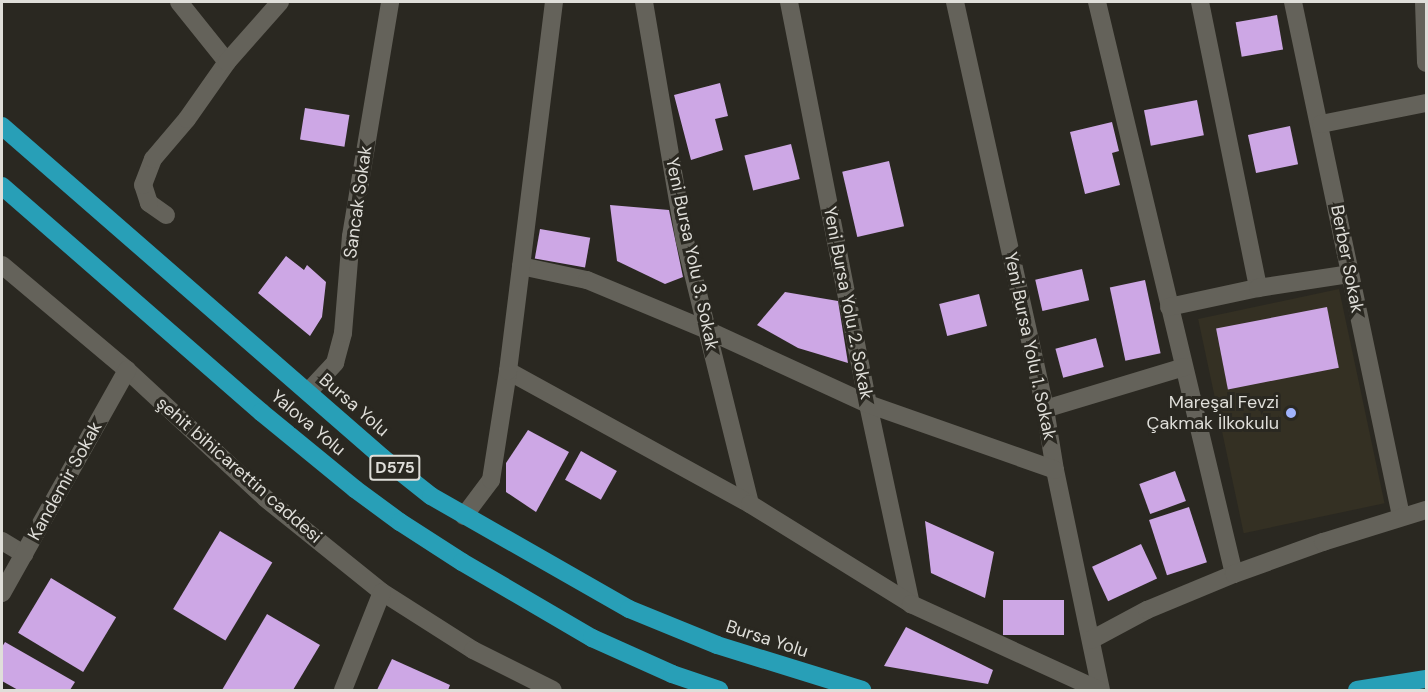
<!DOCTYPE html>
<html>
<head>
<meta charset="utf-8">
<style>
  body { margin:0 }
  #map { position:relative; width:1428px; height:692px; overflow:hidden; background:#2a2821; font-family:"DM Sans",sans-serif }
  div>[style] { position:absolute }
  [style*='--x'] { left:calc(var(--x)*1px); top:calc(var(--y)*1px); width:calc(var(--w)*1px); rotate:calc(var(--a)*1deg) }
  .built>* { inset:0; background:#343023; transform-origin:0 0 }
  .building>* { inset:0; background:#cda7e5; transform-origin:0 0 }
  .street>* { height:18px; margin:-9px; padding:0 9px; transform-origin:9px; border-radius:9px; background:#64625a }
  .highway>* { height:18px; margin:-9px; padding:0 9px; transform-origin:9px; border-radius:9px; background:#289fb7 }
  .dots>* { width:16px; height:16px; translate:-50% -50%; box-sizing:border-box; border:3px solid #2a2821; border-radius:50% }
  span { translate:-50% -50%; white-space:nowrap; text-align:center; line-height:1.15; -webkit-text-stroke:6px #2a2821; paint-order:stroke }
  .shield-label span { padding:2px 4px; background:#2a2821; border:2px solid; border-radius:4px; -webkit-text-stroke-width:0 }
  .shield-label { font-size:16px; color:#dfded9; font-weight:700 }
  .street-label { font-size:18px; color:#dfded9 }
  .poi-label { font-size:18px; color:#dfded9 }
  .right { translate:-100% -50%; text-align:right }
  .frame { position:absolute; inset:0; border:3px solid #dfded9; pointer-events:none }
</style>
</head>
<body>
<div id="map">
  <div class="built">
    <i style="left:1339px;top:289px;width:219px;height:144px;rotate:78deg"></i>
  </div>
  <div class="building">
    <i style="left:1277px;top:15px;width:35px;height:42px;rotate:80deg"></i>
    <i style="clip-path:polygon(720px 83px,728px 116px,715px 119px,723px 150px,691px 160px,674px 95px)"></i>
    <i style="left:1197px;top:100px;width:36px;height:54px;rotate:79deg"></i>
    <i style="left:305px;top:108px;width:45px;height:32px;rotate:9deg"></i>
    <i style="clip-path:polygon(1112px 122px,1119px 151px,1112px 153px,1120px 185px,1085px 194px,1070px 132px)"></i>
    <i style="left:1290px;top:126px;width:39px;height:43px;rotate:78deg"></i>
    <i style="left:791px;top:144px;width:36px;height:48px;rotate:76deg"></i>
    <i style="left:889px;top:161px;width:67px;height:48px;rotate:77deg"></i>
    <i style="clip-path:polygon(610px 205px,669px 210px,683px 277px,665px 284px,617px 261px)"></i>
    <i style="left:540px;top:229px;width:51px;height:30px;rotate:10deg"></i>
    <i style="clip-path:polygon(286px 256px,304px 270px,307px 265px,326px 282px,322px 317px,310px 336px,258px 293px)"></i>
    <i style="left:1082px;top:269px;width:32px;height:48px;rotate:77deg"></i>
    <i style="left:1145px;top:280px;width:75px;height:36px;rotate:78deg"></i>
    <i style="clip-path:polygon(785px 292px,838px 301px,848px 363px,798px 348px,757px 325px)"></i>
    <i style="left:979px;top:294px;width:33px;height:41px;rotate:76deg"></i>
    <i style="left:1327px;top:307px;width:62px;height:113px;rotate:79deg"></i>
    <i style="left:1096px;top:338px;width:30px;height:42px;rotate:75deg"></i>
    <i style="clip-path:polygon(528px 430px,569px 452px,536px 512px,506px 492px,506px 463px)"></i>
    <i style="left:581px;top:451px;width:41px;height:33px;rotate:29deg"></i>
    <i style="left:1175px;top:471px;width:32px;height:38px;rotate:70deg"></i>
    <i style="left:1189px;top:507px;width:58px;height:42px;rotate:72deg"></i>
    <i style="clip-path:polygon(925px 521px,994px 552px,985px 598px,931px 573px)"></i>
    <i style="left:220px;top:531px;width:61px;height:91px;rotate:31deg"></i>
    <i style="left:1141px;top:544px;width:38px;height:54px;rotate:65deg"></i>
    <i style="left:51px;top:578px;width:76px;height:64px;rotate:31deg"></i>
    <i style="left:1003px;top:600px;width:61px;height:35px"></i>
    <i style="clip-path:polygon(267px 614px,320px 645px,293px 690px,222px 690px)"></i>
    <i style="clip-path:polygon(906px 627px,993px 670px,988px 684px,884px 666px)"></i>
    <i style="clip-path:polygon(5px 642px,75px 682px,70px 690px,18px 690px,2px 681px,2px 647px)"></i>
    <i style="clip-path:polygon(392px 659px,450px 685px,448px 690px,377px 690px)"></i>
  </div>
  <div class="street">
    <i style="--x:179;--y:2;--w:77;--a:51.3"></i>
    <i style="--x:644;--y:2;--w:242;--a:80.3"></i>
    <i style="--x:685;--y:241;--w:271;--a:76.1"></i>
    <i style="--x:789;--y:2;--w:410;--a:78.9"></i>
    <i style="--x:868;--y:404;--w:205;--a:77.9"></i>
    <i style="--x:955;--y:2;--w:417;--a:77.5"></i>
    <i style="--x:1045;--y:409;--w:62;--a:80.7"></i>
    <i style="--x:1055;--y:470;--w:225;--a:78.2"></i>
    <i style="--x:1097;--y:2;--w:588;--a:76.53"></i>
    <i style="--x:1200;--y:2;--w:292;--a:78.5"></i>
    <i style="--x:1293;--y:2;--w:525;--a:78.13"></i>
    <i style="--x:1424;--y:2;--w:61;--a:88.1"></i>
    <i style="--x:1321;--y:124;--w:107;--a:-11.3"></i>
    <i style="--x:166;--y:215;--w:21;--a:-145"></i>
    <i style="--x:149;--y:203;--w:19;--a:-108"></i>
    <i style="--x:143;--y:185;--w:28;--a:-69"></i>
    <i style="--x:153;--y:159;--w:52;--a:-49.6"></i>
    <i style="--x:187;--y:119;--w:70;--a:-54.9"></i>
    <i style="--x:227;--y:62;--w:80;--a:-48.5"></i>
    <i style="--x:2;--y:265;--w:163;--a:40"></i>
    <i style="--x:127;--y:370;--w:188;--a:42.8"></i>
    <i style="--x:265;--y:498;--w:150;--a:38.8"></i>
    <i style="--x:382;--y:592;--w:108;--a:32.5"></i>
    <i style="--x:473;--y:650;--w:89;--a:26.6"></i>
    <i style="--x:521;--y:266;--w:67;--a:12"></i>
    <i style="--x:587;--y:280;--w:130;--a:22.6"></i>
    <i style="--x:707;--y:330;--w:177;--a:24.7"></i>
    <i style="--x:868;--y:404;--w:198;--a:19.4"></i>
    <i style="--x:1169;--y:307;--w:91;--a:-12.1"></i>
    <i style="--x:1258;--y:288;--w:92;--a:-8.7"></i>
    <i style="--x:508;--y:371;--w:276;--a:28.8"></i>
    <i style="--x:750;--y:504;--w:190;--a:31.8"></i>
    <i style="--x:911;--y:604;--w:207;--a:24.6"></i>
    <i style="--x:308;--y:392;--w:40;--a:-47"></i>
    <i style="--x:335;--y:363;--w:31;--a:-75"></i>
    <i style="--x:343;--y:333;--w:97;--a:-85.3"></i>
    <i style="--x:351;--y:236;--w:237;--a:-80.5"></i>
    <i style="--x:1045;--y:409;--w:145;--a:-16.8"></i>
    <i style="--x:464;--y:516;--w:45;--a:-53.1"></i>
    <i style="--x:491;--y:480;--w:110;--a:-81.1"></i>
    <i style="--x:508;--y:371;--w:372;--a:-82.9"></i>
    <i style="--x:2;--y:541;--w:26;--a:31"></i>
    <i style="--x:2;--y:593;--w:256;--a:-60.7"></i>
    <i style="--x:1091;--y:640;--w:64;--a:-28.2"></i>
    <i style="--x:1147;--y:610;--w:94;--a:-22.5"></i>
    <i style="--x:1234;--y:574;--w:95;--a:-19.8"></i>
    <i style="--x:1323;--y:542;--w:108;--a:-17.3"></i>
    <i style="--x:343;--y:690;--w:105;--a:-68.3"></i>
  </div>
  <div class="highway">
    <i style="--x:2;--y:126;--w:505;--a:41.07"></i>
    <i style="--x:383;--y:458;--w:61;--a:38.4"></i>
    <i style="--x:431;--y:496;--w:228;--a:29.7"></i>
    <i style="--x:629;--y:609;--w:95;--a:22.2"></i>
    <i style="--x:717;--y:645;--w:152;--a:17.2"></i>
    <i style="--x:2;--y:186;--w:344;--a:41.1"></i>
    <i style="--x:261;--y:412;--w:122;--a:39.3"></i>
    <i style="--x:355;--y:489;--w:56;--a:36.3"></i>
    <i style="--x:400;--y:522;--w:74;--a:32.8"></i>
    <i style="--x:462;--y:562;--w:151;--a:30.3"></i>
    <i style="--x:592;--y:638;--w:88;--a:24.2"></i>
    <i style="--x:672;--y:674;--w:50;--a:18.8"></i>
    <i style="--x:1357;--y:690;--w:70;--a:-9.1"></i>
  </div>
  <div class="dots">
    <i style="left:1291px;top:413px;background:#a0b3fd"></i>
  </div>
  <div class="shield-label">
    <span style="left:395px;top:468px">D575</span>
  </div>
  <div class="street-label">
    <span style="left:358px;top:202px;rotate:-82deg">Sancak Sokak</span>
    <span style="left:692px;top:254px;rotate:78deg">Yeni Bursa Yolu 3. Sokak</span>
    <span style="left:1347px;top:259px;rotate:79deg">Berber Sokak</span>
    <span style="left:848px;top:303px;rotate:79deg">Yeni Bursa Yolu 2. Sokak</span>
    <span style="left:1030px;top:346px;rotate:78deg">Yeni Bursa Yolu 1. Sokak</span>
    <span style="left:354px;top:405px;rotate:41deg">Bursa Yolu</span>
    <span style="left:308px;top:423px;rotate:40deg">Yalova Yolu</span>
    <span style="left:239px;top:470px;rotate:41deg">şehit bihicarettin caddesi</span>
    <span style="left:65px;top:481px;rotate:-61deg">Kandemir Sokak</span>
    <span style="left:767px;top:639px;rotate:18deg">Bursa Yolu</span>
  </div>
  <div class="poi-label">
    <span class="right" style="left:1279px;top:413px">Mareşal Fevzi<br>Çakmak İlkokulu</span>
  </div>
  <div class="frame"></div>
</div>
</body>
</html>
